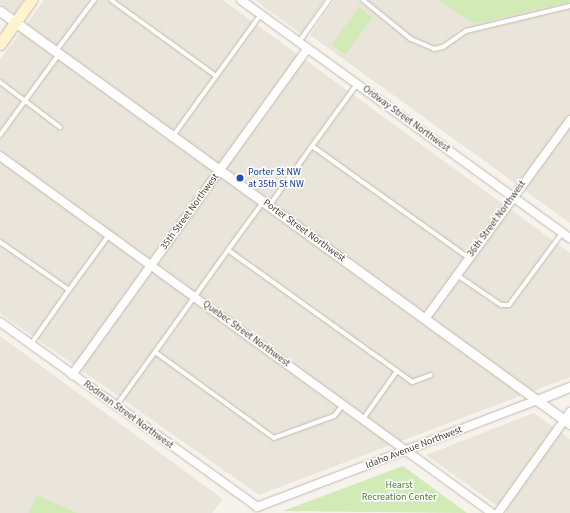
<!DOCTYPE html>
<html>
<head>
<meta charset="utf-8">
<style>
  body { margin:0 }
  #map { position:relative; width:570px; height:513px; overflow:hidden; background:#f6f3ec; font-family:"Source Sans 3",sans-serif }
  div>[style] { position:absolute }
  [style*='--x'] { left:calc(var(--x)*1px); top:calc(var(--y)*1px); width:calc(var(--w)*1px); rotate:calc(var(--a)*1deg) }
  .residential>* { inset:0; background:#eae5da }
  .green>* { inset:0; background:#d2eab5; transform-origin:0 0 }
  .roads { filter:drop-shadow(0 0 1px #c2bbae) drop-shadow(0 0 1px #c2bbae) }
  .service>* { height:4px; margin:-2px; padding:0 2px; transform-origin:2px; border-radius:2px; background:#fff }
  .minor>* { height:8px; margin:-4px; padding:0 4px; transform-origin:4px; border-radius:4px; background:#fff }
  .tertiary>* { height:9px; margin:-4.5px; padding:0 4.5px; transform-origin:4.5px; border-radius:4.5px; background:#fff }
  .secondary>* { height:11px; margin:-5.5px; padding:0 5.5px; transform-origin:5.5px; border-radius:5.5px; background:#fff3cd }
  .dots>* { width:11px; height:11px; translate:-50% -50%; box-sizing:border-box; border:2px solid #fff; border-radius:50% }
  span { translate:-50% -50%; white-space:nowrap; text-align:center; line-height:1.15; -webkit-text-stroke:3px #fff; paint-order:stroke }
  .street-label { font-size:10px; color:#4b4439 }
  .transit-label { font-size:10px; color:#164399 }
  .left { translate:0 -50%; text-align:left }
  .park-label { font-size:10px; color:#4a7f2a }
</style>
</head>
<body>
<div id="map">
  <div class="residential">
    <i style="clip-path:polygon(0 0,24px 0,14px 13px,0 4px)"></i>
    <i style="clip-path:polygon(44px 0,223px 0,570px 253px,570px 377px,259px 495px,0 313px,0 60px)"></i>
    <i style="clip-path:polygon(255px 0,325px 0,301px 34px)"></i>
    <i style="clip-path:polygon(334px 0,439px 0,473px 24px,570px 2px,570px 223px,310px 35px)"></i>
    <i style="clip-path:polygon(0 336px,223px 499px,212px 513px,0 513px)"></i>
    <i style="clip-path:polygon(534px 413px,570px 439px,570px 513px,507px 513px,426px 455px)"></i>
  </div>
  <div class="green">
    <i style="clip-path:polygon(439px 0,570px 0,570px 2px,473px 24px)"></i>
    <i style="left:359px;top:7px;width:17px;height:47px;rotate:36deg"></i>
    <i style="clip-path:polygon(403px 466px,467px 513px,283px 511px)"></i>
    <i style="clip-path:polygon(37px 495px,77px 513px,29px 513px)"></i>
  </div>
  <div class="roads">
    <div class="service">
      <i style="--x:111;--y:0;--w:130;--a:35.9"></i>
      <i style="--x:363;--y:0;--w:62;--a:39.1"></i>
      <i style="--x:411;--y:39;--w:25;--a:23"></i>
      <i style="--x:434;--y:49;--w:9;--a:-13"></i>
      <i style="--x:443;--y:47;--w:28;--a:-35"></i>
      <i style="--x:466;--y:31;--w:107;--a:-13.5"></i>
      <i style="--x:299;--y:42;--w:52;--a:-54.5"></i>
      <i style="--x:56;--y:51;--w:64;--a:-53.3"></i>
      <i style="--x:0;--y:82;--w:75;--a:36.9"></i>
      <i style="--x:0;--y:135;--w:100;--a:-53.9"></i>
      <i style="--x:173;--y:136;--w:150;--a:-54.2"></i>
      <i style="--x:312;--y:146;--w:77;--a:-54"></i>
      <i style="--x:269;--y:206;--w:74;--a:-54.4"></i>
      <i style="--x:312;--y:146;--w:193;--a:35.5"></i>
      <i style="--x:0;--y:242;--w:84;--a:34.8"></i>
      <i style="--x:69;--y:290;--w:68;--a:-54"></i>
      <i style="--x:228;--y:250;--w:59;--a:-53.9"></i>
      <i style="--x:457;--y:275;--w:53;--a:34.3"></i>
      <i style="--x:501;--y:305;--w:8;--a:0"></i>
      <i style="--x:509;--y:305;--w:89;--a:-53.6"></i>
      <i style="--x:31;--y:344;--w:66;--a:-54.9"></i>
      <i style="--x:397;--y:371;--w:19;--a:36"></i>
      <i style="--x:412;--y:382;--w:20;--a:-20"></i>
      <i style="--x:343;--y:405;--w:14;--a:129"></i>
      <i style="--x:334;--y:416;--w:64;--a:159.9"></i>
      <i style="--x:274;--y:438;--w:147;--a:-144.1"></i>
      <i style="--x:155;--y:352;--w:125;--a:-54.4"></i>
      <i style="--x:228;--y:250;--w:208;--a:35.6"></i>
      <i style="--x:397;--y:371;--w:59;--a:125.3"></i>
      <i style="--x:116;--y:406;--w:67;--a:-54.2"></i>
    </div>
    <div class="minor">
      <i style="--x:241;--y:0;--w:406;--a:35.9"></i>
      <i style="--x:0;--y:156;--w:608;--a:35.97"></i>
      <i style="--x:425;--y:319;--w:246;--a:-53.9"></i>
      <i style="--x:0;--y:322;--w:317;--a:35.7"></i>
      <i style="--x:257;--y:507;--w:300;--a:-20.9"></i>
      <i style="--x:72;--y:375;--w:403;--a:-54.2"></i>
      <i style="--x:498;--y:513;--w:124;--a:-54.5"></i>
    </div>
    <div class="tertiary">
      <i style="--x:0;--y:11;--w:704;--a:35.93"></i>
      <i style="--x:537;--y:400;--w:35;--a:-22"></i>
    </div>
    <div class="secondary">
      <i style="--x:0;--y:44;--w:54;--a:-54.8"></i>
    </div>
  </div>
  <div class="dots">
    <i style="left:240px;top:178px;background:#1a4fb4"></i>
  </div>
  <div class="street-label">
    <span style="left:406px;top:119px;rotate:36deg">Ordway Street Northwest</span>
    <span style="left:190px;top:212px;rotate:-54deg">35th Street Northwest</span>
    <span style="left:497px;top:219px;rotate:-54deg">36th Street Northwest</span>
    <span style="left:304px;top:231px;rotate:36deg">Porter Street Northwest</span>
    <span style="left:246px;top:334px;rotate:36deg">Quebec Street Northwest</span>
    <span style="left:128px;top:415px;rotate:36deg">Rodman Street Northwest</span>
    <span style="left:414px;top:448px;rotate:-21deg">Idaho Avenue Northwest</span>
  </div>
  <div class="transit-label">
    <span class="left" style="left:248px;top:178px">Porter St NW<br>at 35th St NW</span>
  </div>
  <div class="park-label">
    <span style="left:399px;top:491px">Hearst<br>Recreation Center</span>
  </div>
</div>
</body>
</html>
